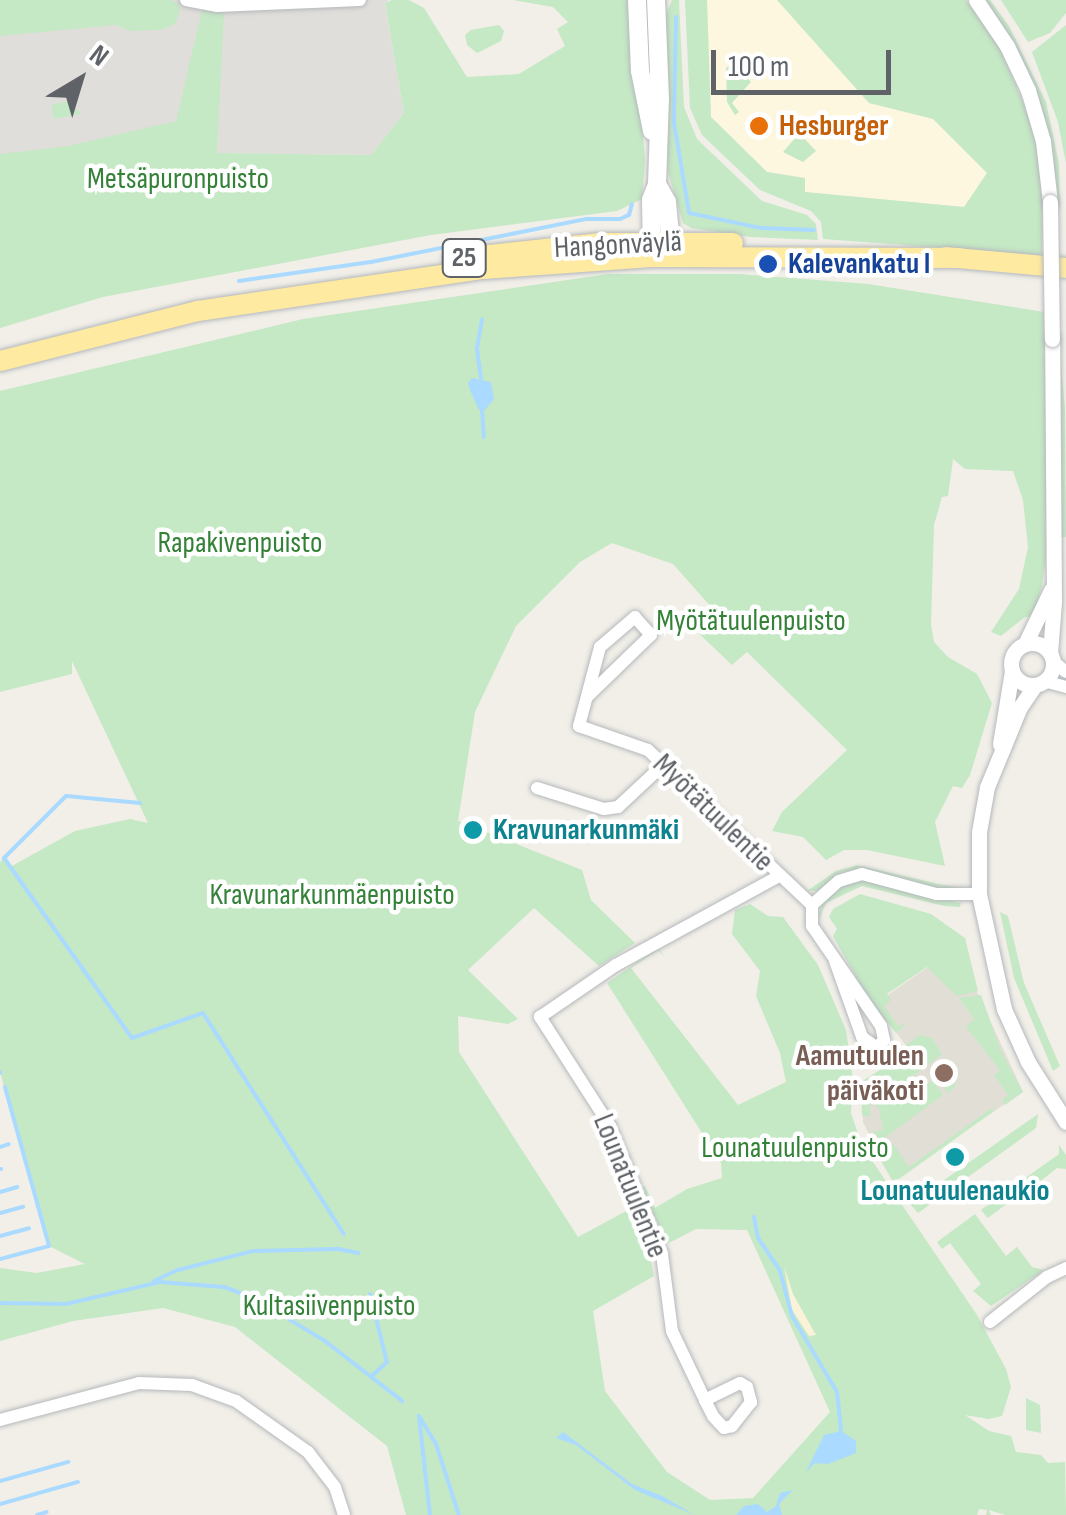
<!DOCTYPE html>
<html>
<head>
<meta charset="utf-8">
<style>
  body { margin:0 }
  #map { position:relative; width:1066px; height:1515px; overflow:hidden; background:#f1efe8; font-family:"Sofia Sans Condensed",sans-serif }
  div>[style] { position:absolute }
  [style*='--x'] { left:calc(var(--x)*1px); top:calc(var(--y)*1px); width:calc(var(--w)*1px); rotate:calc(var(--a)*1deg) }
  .commercial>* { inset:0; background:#fef7e0 }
  .industrial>* { inset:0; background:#e0deda }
  .education>* { inset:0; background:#e1ded6 }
  .green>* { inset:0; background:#c5e8c5 }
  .sand>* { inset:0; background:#fbf3d9 }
  .water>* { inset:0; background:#aadaff }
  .stream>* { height:4px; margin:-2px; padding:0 2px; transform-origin:2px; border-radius:2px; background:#aadaff }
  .roads { filter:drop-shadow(0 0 2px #b5b8bc) drop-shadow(0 0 2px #b5b8bc) }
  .minor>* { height:12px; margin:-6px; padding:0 6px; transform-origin:6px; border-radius:6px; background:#fff }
  .tertiary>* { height:15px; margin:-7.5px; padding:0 7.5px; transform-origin:7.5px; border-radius:7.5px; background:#fff }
  .tertiary>.ring { margin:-7.5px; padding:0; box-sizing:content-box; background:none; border:15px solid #fff; border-radius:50% }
  .secondary>* { height:18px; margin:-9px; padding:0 9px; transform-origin:9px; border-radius:9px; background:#fff }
  .trunk>* { height:20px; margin:-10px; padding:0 10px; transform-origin:10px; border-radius:10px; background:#feeaa1 }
  .bridges { filter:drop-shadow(0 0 2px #b5b8bc) drop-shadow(0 0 2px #b5b8bc) }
  .tertiary-bridge>* { height:15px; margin:-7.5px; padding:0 7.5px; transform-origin:7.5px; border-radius:7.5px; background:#fff }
  .dots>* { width:28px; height:28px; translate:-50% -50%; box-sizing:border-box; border:5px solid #fff; border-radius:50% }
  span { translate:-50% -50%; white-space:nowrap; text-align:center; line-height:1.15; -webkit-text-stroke:9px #fff; paint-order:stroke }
  .shield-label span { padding:2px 8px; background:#fff; border:2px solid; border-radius:8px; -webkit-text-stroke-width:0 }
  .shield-label { font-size:28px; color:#5f6368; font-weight:700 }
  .food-label { font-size:30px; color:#c56008; font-weight:700 }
  .left { translate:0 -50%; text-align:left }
  .park-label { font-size:30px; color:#348238 }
  .street-label { font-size:30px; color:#5f6368 }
  .transit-label { font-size:30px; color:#164399; font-weight:700 }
  .culture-label { font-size:30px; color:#0d838f; font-weight:700 }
  .education-label { font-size:30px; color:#785e54; font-weight:700 }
  .right { translate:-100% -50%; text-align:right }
  .north { position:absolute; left:30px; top:30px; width:100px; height:100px; -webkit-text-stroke:8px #fff; paint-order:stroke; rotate:38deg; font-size:28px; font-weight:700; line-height:40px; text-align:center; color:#5f6368 }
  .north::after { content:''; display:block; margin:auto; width:35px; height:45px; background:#5f6368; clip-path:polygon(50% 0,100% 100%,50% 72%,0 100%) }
  .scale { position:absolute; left:711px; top:50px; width:180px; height:45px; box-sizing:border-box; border:5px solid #5f6368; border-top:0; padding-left:12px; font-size:30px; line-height:35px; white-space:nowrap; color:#5f6368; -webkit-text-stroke:8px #fff; paint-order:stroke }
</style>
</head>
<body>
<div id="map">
  <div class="commercial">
    <i style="clip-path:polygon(707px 0,777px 0,869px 103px,933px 119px,987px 173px,965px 207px,804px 192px,804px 178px,767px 172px,711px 117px)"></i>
  </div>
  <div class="industrial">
    <i style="clip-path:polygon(0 0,389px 0,385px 4px,404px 113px,371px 155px,217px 153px,218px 126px,0 189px)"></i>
  </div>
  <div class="education">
    <i style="clip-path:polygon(928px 967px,972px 981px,1023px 1092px,892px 1180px,863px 1122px,861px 1082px,910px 1051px,875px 1004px)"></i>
  </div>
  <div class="green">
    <i style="clip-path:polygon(0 0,170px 0,179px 3px,180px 11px,175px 24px,160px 30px,129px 31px,116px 25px,0 36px)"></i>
    <i style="clip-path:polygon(392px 0,409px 0,424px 8px,467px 77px,519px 74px,565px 46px,557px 29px,568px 22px,553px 7px,513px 0,632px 0,645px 160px,642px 199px,617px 211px,431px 235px,103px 297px,0 328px,0 154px,68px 146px,176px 121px,202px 10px,224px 12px,217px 153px,371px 155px,404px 113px,385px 3px)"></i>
    <i style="clip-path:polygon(672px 0,679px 0,684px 107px,697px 139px,762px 201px,807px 215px,816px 224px,818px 240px,751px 237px,691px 228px,683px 223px,668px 172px,665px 104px,666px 14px)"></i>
    <i style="clip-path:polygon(685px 0,707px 0,711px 117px,767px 172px,805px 178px,805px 192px,964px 207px,987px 173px,933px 119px,869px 103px,777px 0,966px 0,998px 43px,1032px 123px,1043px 188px,1042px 255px,823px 239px,821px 222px,811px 211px,760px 190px,702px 135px,690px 108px)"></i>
    <i style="clip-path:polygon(985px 0,990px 0,1009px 26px,1046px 102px,1059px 164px,1060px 211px,1041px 105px,1017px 49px)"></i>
    <i style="clip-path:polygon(1001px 0,1066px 0,1066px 13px,1050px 33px,1028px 42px)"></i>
    <i style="clip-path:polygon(499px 25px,504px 31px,501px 41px,477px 53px,467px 45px,465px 35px,471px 30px)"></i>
    <i style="clip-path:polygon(1066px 25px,1066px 164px,1058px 122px,1032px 52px)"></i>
    <i style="clip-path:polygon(732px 60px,751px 82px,732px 103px,739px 112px,735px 115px,727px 102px,726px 69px)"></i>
    <i style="clip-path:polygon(67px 101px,82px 114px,53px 119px,52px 105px)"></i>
    <i style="clip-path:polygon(783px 116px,816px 151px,803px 162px,783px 152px,795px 138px)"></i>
    <i style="clip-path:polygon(608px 274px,739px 274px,868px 284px,1044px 312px,1048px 542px,1042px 587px,1032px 617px,1025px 617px,1001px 636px,991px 632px,1019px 589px,1028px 547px,1023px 500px,1013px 471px,965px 469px,953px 459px,948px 496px,942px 497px,934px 525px,931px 624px,934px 642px,948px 657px,977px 674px,992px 703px,970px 775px,962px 788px,953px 786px,935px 822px,945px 866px,867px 850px,844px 850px,826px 860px,803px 837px,772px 831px,782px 812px,847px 750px,747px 652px,732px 665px,690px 625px,720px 617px,673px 564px,612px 543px,580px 562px,516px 626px,475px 712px,458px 821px,582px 870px,591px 900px,635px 943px,599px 966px,534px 908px,468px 970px,518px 1019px,508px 1024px,458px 1016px,459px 1052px,578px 1237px,632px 1208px,646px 1237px,654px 1276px,593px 1311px,605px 1391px,667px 1472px,710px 1500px,753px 1498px,830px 1412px,747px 1230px,696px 1229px,667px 1244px,642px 1189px,645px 1186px,655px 1208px,687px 1189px,722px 1178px,721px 1163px,607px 983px,658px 948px,665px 957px,658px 950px,631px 968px,738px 1105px,786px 1082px,780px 1053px,756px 996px,760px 971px,732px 934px,735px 910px,750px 904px,768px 916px,783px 917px,818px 965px,846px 1030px,852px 1072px,851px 1113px,862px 1146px,977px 1315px,1006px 1369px,1011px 1387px,1002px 1416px,989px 1419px,965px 1415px,989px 1431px,1011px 1436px,1016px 1452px,1041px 1455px,1048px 1463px,1065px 1462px,1066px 1515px,1005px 1515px,989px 1510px,991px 1515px,986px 1515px,987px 1510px,979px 1509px,977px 1515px,406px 1515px,387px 1446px,235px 1327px,163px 1308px,73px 1321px,0 1341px,0 1268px,37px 1273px,85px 1264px,49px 1246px,0 1072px,0 862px,4px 858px,10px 867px,75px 831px,130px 819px,148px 823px,72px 661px,72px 674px,0 692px,0 391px,303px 319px)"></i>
    <i style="clip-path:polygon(1058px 334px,1065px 408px,1066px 537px,1061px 537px)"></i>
    <i style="clip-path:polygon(857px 865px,943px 885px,962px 888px,946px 891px,858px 869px,840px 873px,817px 891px,807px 891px,836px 871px)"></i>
    <i style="clip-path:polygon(856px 881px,865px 881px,961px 903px,960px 907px,944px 906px,862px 886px,826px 903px,818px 922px,822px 902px,838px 887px)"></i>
    <i style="clip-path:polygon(860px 894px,931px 914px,965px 938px,978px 991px,957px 996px,927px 967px,887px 994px,891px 1000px,884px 1006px,898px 1026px,907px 1023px,896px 1033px,869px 1000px,833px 936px,837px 929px,829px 917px,833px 909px)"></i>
    <i style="clip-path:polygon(1000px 912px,1008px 916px,1024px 983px,1060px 1066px,1053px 1071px,1014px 978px)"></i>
    <i style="clip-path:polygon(981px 995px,1001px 1051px,1023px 1092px,1005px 1105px,1002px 1100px,1008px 1095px,994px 1075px,1000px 1070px,966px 1027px,974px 1019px,959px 998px)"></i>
    <i style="clip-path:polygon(920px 1035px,932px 1038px,942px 1054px,891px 1093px,907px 1104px,918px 1088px,933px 1081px,929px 1076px,947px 1063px,955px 1074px,955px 1087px,948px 1093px,939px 1082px,936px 1085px,943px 1095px,880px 1141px,877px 1136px,870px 1141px,875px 1131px,883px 1130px,879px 1108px,873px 1104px,869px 1105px,871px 1117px,862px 1115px,861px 1082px,910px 1051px,906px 1045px)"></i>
    <i style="clip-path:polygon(992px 1108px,994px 1111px,899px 1179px,892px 1180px,877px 1154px,893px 1144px,909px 1167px)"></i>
    <i style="clip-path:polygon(1038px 1114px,1036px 1128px,918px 1213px,910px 1204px)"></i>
    <i style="clip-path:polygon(1059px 1145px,1066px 1155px,1066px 1169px,1057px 1168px,1034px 1186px,1036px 1197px,1024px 1179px,1059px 1154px)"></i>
    <i style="clip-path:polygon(1018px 1183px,1031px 1199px,1021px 1193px,988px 1218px,981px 1210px)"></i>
    <i style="clip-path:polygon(975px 1214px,1006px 1256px,1017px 1247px,1032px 1267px,1044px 1270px,991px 1306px,973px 1291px,981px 1284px,950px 1243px,942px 1249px,937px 1242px)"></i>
    <i style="clip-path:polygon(1026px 1398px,1040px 1405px,1041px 1433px,1026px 1430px)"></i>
  </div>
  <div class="sand">
    <i style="clip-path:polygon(784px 1266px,793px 1294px,816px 1335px,809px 1336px,792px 1310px)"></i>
  </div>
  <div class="water">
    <i style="clip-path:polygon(472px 378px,491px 382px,494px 399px,485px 410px,479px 410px,470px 390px,468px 383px)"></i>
    <i style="clip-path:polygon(841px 1431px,856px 1441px,856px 1453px,828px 1464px,815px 1463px,806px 1472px,824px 1435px)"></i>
    <i style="clip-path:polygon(563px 1432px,632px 1484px,662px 1496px,695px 1515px,635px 1490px,576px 1445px,556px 1438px)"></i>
    <i style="clip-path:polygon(793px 1490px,779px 1504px,782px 1515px,736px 1515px,744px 1506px,758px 1504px,767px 1512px,776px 1506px,780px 1493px)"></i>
  </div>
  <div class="stream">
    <i style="--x:676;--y:17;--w:106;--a:91.1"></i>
    <i style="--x:674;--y:123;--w:91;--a:80.5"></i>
    <i style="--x:689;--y:213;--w:74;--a:11.8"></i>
    <i style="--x:761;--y:228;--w:53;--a:2.2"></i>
    <i style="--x:239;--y:281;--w:133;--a:-8.2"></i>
    <i style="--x:371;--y:262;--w:220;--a:-11.3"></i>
    <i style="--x:587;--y:219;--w:33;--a:0"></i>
    <i style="--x:620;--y:219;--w:10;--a:-24"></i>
    <i style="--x:629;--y:215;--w:11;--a:-75"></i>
    <i style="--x:481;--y:378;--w:30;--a:-98"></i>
    <i style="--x:477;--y:348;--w:29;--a:-80"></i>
    <i style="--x:482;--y:410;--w:27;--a:86"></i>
    <i style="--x:140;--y:803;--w:74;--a:-174.6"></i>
    <i style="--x:66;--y:796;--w:88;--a:135"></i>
    <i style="--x:4;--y:858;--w:221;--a:54.6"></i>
    <i style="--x:132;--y:1038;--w:75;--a:-19.4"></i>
    <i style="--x:203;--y:1013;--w:262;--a:57.5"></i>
    <i style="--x:0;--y:1072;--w:1;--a:90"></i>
    <i style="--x:0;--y:1147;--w:9;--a:-18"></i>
    <i style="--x:0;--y:1169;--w:1;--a:0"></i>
    <i style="--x:0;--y:1192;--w:18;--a:-16"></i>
    <i style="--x:0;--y:1213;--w:24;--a:-15"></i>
    <i style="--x:754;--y:1217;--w:21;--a:79"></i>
    <i style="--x:758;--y:1238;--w:40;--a:56"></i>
    <i style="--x:780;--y:1271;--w:47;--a:75.1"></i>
    <i style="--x:792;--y:1316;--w:88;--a:59.4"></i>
    <i style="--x:837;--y:1392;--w:39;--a:84"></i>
    <i style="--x:0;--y:1236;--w:30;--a:-15"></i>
    <i style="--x:0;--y:1259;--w:51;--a:-14.9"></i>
    <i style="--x:49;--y:1246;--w:165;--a:-105.5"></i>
    <i style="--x:154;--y:1281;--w:26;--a:-25"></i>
    <i style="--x:178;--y:1270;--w:77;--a:-14.2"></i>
    <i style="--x:253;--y:1251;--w:85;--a:-1.3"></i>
    <i style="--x:338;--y:1249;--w:21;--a:11"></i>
    <i style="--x:370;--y:1294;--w:70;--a:76"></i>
    <i style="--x:387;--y:1362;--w:21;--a:137"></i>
    <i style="--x:0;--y:1303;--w:66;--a:0.9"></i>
    <i style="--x:66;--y:1304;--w:97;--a:-13.2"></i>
    <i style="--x:160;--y:1282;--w:64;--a:4.5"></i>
    <i style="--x:224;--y:1287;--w:30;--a:20"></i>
    <i style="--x:252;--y:1297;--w:85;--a:31.1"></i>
    <i style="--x:325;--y:1341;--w:98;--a:37.9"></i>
    <i style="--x:419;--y:1416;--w:33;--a:59"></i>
    <i style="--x:436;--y:1444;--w:75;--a:72.1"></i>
    <i style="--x:419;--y:1416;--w:100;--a:83.7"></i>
    <i style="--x:0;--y:1481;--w:71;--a:-15.6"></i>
    <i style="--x:0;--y:1504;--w:81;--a:-15.8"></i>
    <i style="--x:37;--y:1515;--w:10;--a:-17"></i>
  </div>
  <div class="roads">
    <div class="minor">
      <i style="--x:186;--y:0;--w:32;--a:11"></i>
      <i style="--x:217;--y:6;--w:143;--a:-2.4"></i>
      <i style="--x:1052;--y:660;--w:18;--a:41"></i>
      <i style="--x:1044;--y:681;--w:23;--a:15"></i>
      <i style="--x:587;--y:697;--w:89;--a:-44.1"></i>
      <i style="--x:651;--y:635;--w:24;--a:-132"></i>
      <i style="--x:635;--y:617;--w:46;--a:139.4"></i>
      <i style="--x:600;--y:647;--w:82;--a:104.9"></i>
      <i style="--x:579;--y:726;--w:73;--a:19.2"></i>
      <i style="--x:648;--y:750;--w:226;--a:43.4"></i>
      <i style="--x:537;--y:788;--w:70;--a:17.4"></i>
      <i style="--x:604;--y:809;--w:14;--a:-8"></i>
      <i style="--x:618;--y:807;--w:62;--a:-43"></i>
      <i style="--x:835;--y:961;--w:81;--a:70.4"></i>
      <i style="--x:862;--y:1037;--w:19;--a:36"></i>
      <i style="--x:877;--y:1048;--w:11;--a:-49"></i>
      <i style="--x:884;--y:1040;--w:14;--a:-102"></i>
      <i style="--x:881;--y:1026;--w:121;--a:-124.6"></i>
      <i style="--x:812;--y:926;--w:21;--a:-90"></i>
      <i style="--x:812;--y:905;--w:36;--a:-42"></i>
      <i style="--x:839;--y:881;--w:24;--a:-17"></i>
      <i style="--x:862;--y:874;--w:77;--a:15.1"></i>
      <i style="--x:936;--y:894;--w:43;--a:0"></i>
      <i style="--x:990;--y:1322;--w:73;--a:-38.3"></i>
      <i style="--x:1047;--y:1277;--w:21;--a:-25"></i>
      <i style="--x:705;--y:1400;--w:39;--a:-26"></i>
      <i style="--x:740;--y:1383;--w:8;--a:30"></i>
      <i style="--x:747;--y:1387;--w:16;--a:75"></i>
      <i style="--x:751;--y:1402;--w:31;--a:128"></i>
      <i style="--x:732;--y:1426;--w:8;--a:166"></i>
      <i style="--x:724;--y:1428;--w:16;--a:-133"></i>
      <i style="--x:713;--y:1416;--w:18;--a:-117"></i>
      <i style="--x:705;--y:1400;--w:76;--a:-115.6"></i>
      <i style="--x:672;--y:1331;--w:78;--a:-97.4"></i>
      <i style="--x:662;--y:1254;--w:138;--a:-112.1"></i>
      <i style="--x:610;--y:1126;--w:130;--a:-122.7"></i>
      <i style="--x:540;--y:1017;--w:92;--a:-34.4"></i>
      <i style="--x:616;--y:965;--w:186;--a:-28.6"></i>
      <i style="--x:0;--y:1420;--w:144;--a:-14.9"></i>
      <i style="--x:139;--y:1383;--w:53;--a:2.2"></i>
      <i style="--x:192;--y:1385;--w:47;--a:20"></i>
      <i style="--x:236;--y:1401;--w:88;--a:35.3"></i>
      <i style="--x:308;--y:1452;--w:44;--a:52.4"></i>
      <i style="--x:335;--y:1487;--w:29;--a:72"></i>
    </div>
    <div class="tertiary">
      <i style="--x:976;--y:0;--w:55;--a:56"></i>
      <i style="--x:1007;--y:46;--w:49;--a:64.5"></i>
      <i style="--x:1028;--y:90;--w:53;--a:73.6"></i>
      <i style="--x:1043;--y:141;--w:61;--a:83.5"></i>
      <i class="ring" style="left:1011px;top:643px;width:27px;height:27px"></i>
      <i style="--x:1025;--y:644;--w:60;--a:-64.3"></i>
      <i style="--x:1050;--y:653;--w:51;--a:-85.5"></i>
      <i style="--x:1054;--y:602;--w:263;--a:-90.4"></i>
      <i style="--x:1035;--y:685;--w:27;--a:124"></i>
      <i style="--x:1020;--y:707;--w:87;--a:112.4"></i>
      <i style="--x:987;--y:787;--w:46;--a:100.1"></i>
      <i style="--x:979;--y:832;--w:62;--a:90"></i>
      <i style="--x:979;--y:894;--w:118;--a:77.7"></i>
      <i style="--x:1004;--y:1009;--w:58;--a:65.6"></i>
      <i style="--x:1028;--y:1062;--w:71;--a:57.7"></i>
      <i style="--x:1000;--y:744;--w:74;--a:-80.7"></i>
    </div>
    <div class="secondary">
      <i style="--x:637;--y:0;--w:71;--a:87.6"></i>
      <i style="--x:640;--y:71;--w:61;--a:78.7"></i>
      <i style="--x:657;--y:184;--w:21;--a:61"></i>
      <i style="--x:667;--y:202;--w:54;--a:84.7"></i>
      <i style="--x:652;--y:256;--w:56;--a:-91"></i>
      <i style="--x:651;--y:200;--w:17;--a:-69"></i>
      <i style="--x:657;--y:184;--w:85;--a:-88"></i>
      <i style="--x:660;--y:99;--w:99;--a:-92.3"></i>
    </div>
    <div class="trunk">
      <i style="--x:946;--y:257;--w:121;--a:5.2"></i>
      <i style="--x:453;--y:259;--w:148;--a:-6.2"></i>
      <i style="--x:600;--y:243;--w:133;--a:0"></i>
      <i style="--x:0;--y:361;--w:204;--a:-14.2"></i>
      <i style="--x:198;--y:311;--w:288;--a:-8.4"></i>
      <i style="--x:483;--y:269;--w:169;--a:-4.1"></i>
      <i style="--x:652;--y:257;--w:307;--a:0.2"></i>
    </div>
  </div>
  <div class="bridges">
    <div class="tertiary-bridge">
      <i style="--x:1050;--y:202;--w:137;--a:89.2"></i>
    </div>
  </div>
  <div class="dots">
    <i style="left:759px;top:126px;background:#e8710a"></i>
    <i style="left:768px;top:264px;background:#1a4fb4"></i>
    <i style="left:473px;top:830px;background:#0f9aa8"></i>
    <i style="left:944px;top:1073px;background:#8d6e63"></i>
    <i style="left:955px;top:1157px;background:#0f9aa8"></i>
  </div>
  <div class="shield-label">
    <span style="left:464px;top:258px">25</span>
  </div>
  <div class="food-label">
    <span class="left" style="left:779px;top:126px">Hesburger</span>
  </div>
  <div class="park-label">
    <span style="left:178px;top:179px">Metsäpuronpuisto</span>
    <span style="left:240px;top:543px">Rapakivenpuisto</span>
    <span style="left:751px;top:621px">Myötätuulenpuisto</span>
    <span style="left:332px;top:895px">Kravunarkunmäenpuisto</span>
    <span style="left:795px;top:1148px">Lounatuulenpuisto</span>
    <span style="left:329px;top:1306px">Kultasiivenpuisto</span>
  </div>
  <div class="street-label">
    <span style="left:618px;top:245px;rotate:-3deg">Hangonväylä</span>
    <span style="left:713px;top:813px;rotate:44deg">Myötätuulentie</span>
    <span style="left:630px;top:1186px;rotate:68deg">Lounatuulentie</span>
  </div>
  <div class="transit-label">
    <span class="left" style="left:788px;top:264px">Kalevankatu I</span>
  </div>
  <div class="culture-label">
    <span class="left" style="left:493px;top:830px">Kravunarkunmäki</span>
    <span style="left:955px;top:1191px">Lounatuulenaukio</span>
  </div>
  <div class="education-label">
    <span class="right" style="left:924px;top:1073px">Aamutuulen<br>päiväkoti</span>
  </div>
  <div class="north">N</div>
  <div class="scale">100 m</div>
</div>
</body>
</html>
